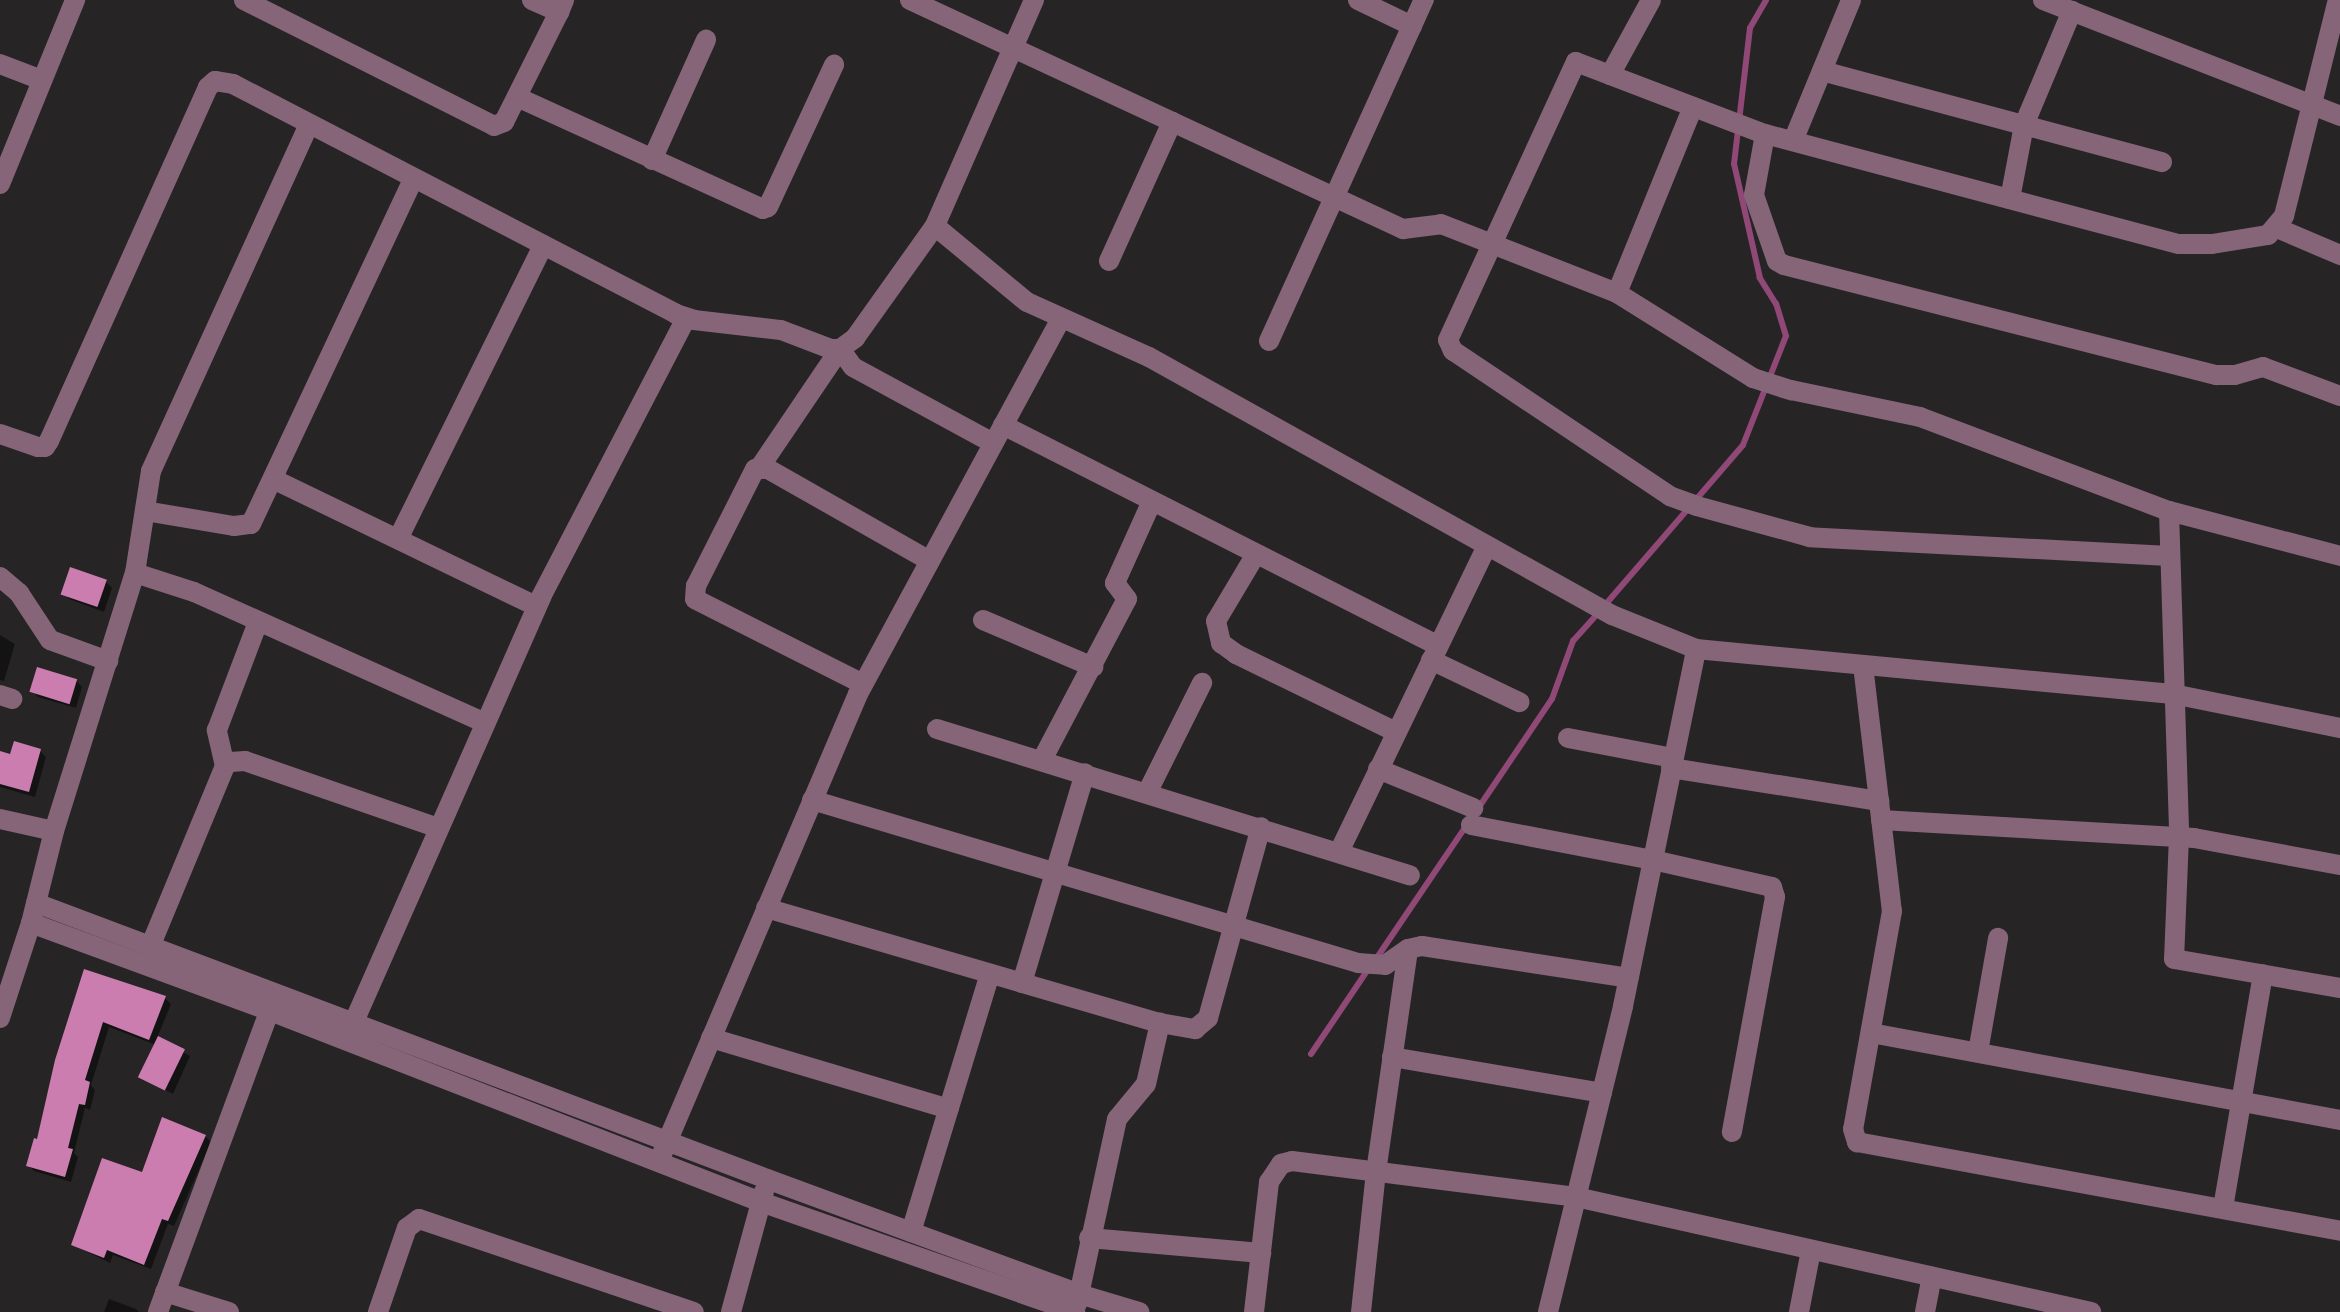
<!DOCTYPE html>
<html>
<head>
<meta charset="utf-8">
<style>
  body { margin:0 }
  #map { position:relative; width:2340px; height:1312px; overflow:hidden; background:#272426; font-family:Literata,serif }
  div>[style] { position:absolute }
  [style*='--x'] { left:calc(var(--x)*1px); top:calc(var(--y)*1px); width:calc(var(--w)*1px); rotate:calc(var(--a)*1deg) }
  .shadow>* { inset:0; background:#0007 }
  .stream>* { height:6px; margin:-3px; padding:0 3px; transform-origin:3px; border-radius:3px; background:#904877 }
  .building>* { inset:0; background:#cb7daf; transform-origin:0 0 }
  .minor>* { height:20px; margin:-10px; padding:0 10px; transform-origin:10px; border-radius:10px; background:#866579 }
  span { translate:-50% -50%; white-space:nowrap; text-align:center; line-height:1.15; -webkit-text-stroke:8px #272426; paint-order:stroke }
</style>
</head>
<body>
<div id="map">
  <div class="shadow">
    <i style="clip-path:polygon(106px 582px,112px 588px,104px 612px,69px 599px,63px 593px)"></i>
    <i style="clip-path:polygon(0 635px,15px 644px,4px 681px,0 680px)"></i>
    <i style="clip-path:polygon(76px 680px,82px 687px,76px 708px,38px 697px,32px 691px)"></i>
    <i style="clip-path:polygon(40px 751px,46px 757px,35px 797px,0 787px,0 753px,11px 757px)"></i>
    <i style="clip-path:polygon(85px 971px,165px 998px,171px 1004px,157px 1038px,190px 1056px,173px 1094px,142px 1078px,156px 1045px,109px 1027px,91px 1085px,95px 1090px,90px 1110px,85px 1108px,74px 1153px,78px 1157px,71px 1182px,34px 1171px,28px 1165px,39px 1141px)"></i>
    <i style="clip-path:polygon(205px 1136px,211px 1142px,174px 1226px,168px 1224px,151px 1269px,113px 1255px,110px 1263px,73px 1245px,143px 1174px)"></i>
    <i style="clip-path:polygon(109px 1299px,136px 1309px,139px 1312px,104px 1312px)"></i>
  </div>
  <div class="stream">
    <i style="--x:1605;--y:605;--w:211;--a:-49.2"></i>
    <i style="--x:1743;--y:445;--w:117;--a:-68.5"></i>
    <i style="--x:1786;--y:336;--w:34;--a:-107"></i>
    <i style="--x:1776;--y:304;--w:31;--a:-122"></i>
    <i style="--x:1760;--y:278;--w:117;--a:-102.8"></i>
    <i style="--x:1734;--y:164;--w:137;--a:-83.3"></i>
    <i style="--x:1750;--y:28;--w:32;--a:-60"></i>
    <i style="--x:1477;--y:810;--w:134;--a:-56"></i>
    <i style="--x:1552;--y:699;--w:62;--a:-70.1"></i>
    <i style="--x:1573;--y:641;--w:38;--a:-48"></i>
    <i style="--x:1376;--y:959;--w:161;--a:-55.9"></i>
    <i style="--x:1311;--y:1054;--w:104;--a:-56"></i>
  </div>
  <div class="building">
    <i style="left:70px;top:567px;width:39px;height:29px;rotate:19deg"></i>
    <i style="left:37px;top:667px;width:42px;height:26px;rotate:17deg"></i>
    <i style="clip-path:polygon(14px 741px,41px 749px,29px 792px,0 784px,0 751px,10px 754px)"></i>
    <i style="clip-path:polygon(84px 969px,166px 996px,149px 1040px,103px 1022px,85px 1080px,90px 1082px,85px 1105px,79px 1104px,68px 1148px,73px 1149px,65px 1177px,26px 1166px,34px 1138px,37px 1139px,55px 1060px)"></i>
    <i style="left:158px;top:1036px;width:30px;height:46px;rotate:26deg"></i>
    <i style="clip-path:polygon(162px 1117px,206px 1135px,168px 1221px,162px 1219px,144px 1265px,107px 1250px,104px 1258px,71px 1245px,102px 1158px,142px 1172px)"></i>
  </div>
  <div class="minor">
    <i style="--x:244;--y:0;--w:280;--a:26.7"></i>
    <i style="--x:494;--y:126;--w:11;--a:-22"></i>
    <i style="--x:504;--y:122;--w:123;--a:-63.4"></i>
    <i style="--x:532;--y:0;--w:30;--a:24"></i>
    <i style="--x:559;--y:12;--w:13;--a:-67"></i>
    <i style="--x:910;--y:0;--w:544;--a:24.92"></i>
    <i style="--x:1403;--y:229;--w:38;--a:-7"></i>
    <i style="--x:1441;--y:224;--w:189;--a:21.4"></i>
    <i style="--x:1617;--y:293;--w:160;--a:32"></i>
    <i style="--x:1753;--y:378;--w:40;--a:18"></i>
    <i style="--x:1791;--y:390;--w:132;--a:11.8"></i>
    <i style="--x:1920;--y:417;--w:266;--a:20.7"></i>
    <i style="--x:2169;--y:511;--w:177;--a:14.7"></i>
    <i style="--x:1034;--y:0;--w:247;--a:113.7"></i>
    <i style="--x:935;--y:226;--w:119;--a:39.6"></i>
    <i style="--x:1027;--y:302;--w:134;--a:24.3"></i>
    <i style="--x:1149;--y:357;--w:530;--a:29.13"></i>
    <i style="--x:1612;--y:615;--w:91;--a:22"></i>
    <i style="--x:1696;--y:649;--w:479;--a:5.4"></i>
    <i style="--x:2173;--y:694;--w:170;--a:11.5"></i>
    <i style="--x:1358;--y:0;--w:60;--a:25.7"></i>
    <i style="--x:2043;--y:0;--w:319;--a:21.3"></i>
    <i style="--x:0;--y:64;--w:45;--a:20.9"></i>
    <i style="--x:1822;--y:71;--w:352;--a:15"></i>
    <i style="--x:1610;--y:75;--w:85;--a:-61.3"></i>
    <i style="--x:517;--y:97;--w:270;--a:24.5"></i>
    <i style="--x:763;--y:209;--w:5;--a:-22"></i>
    <i style="--x:768;--y:207;--w:157;--a:-65.1"></i>
    <i style="--x:1765;--y:134;--w:62;--a:100.2"></i>
    <i style="--x:1754;--y:195;--w:70;--a:70.8"></i>
    <i style="--x:1777;--y:261;--w:8;--a:30"></i>
    <i style="--x:1784;--y:265;--w:446;--a:14.3"></i>
    <i style="--x:2216;--y:375;--w:19;--a:0"></i>
    <i style="--x:2235;--y:375;--w:29;--a:-16"></i>
    <i style="--x:2263;--y:367;--w:82;--a:20.6"></i>
    <i style="--x:1793;--y:141;--w:152;--a:-67.6"></i>
    <i style="--x:652;--y:160;--w:132;--a:-65.8"></i>
    <i style="--x:0;--y:184;--w:199;--a:-67.8"></i>
    <i style="--x:2010;--y:199;--w:75;--a:-79.3"></i>
    <i style="--x:2024;--y:125;--w:124;--a:-67.2"></i>
    <i style="--x:2277;--y:228;--w:69;--a:23.2"></i>
    <i style="--x:1109;--y:261;--w:153;--a:-65.6"></i>
    <i style="--x:1617;--y:293;--w:201;--a:-67.8"></i>
    <i style="--x:1269;--y:341;--w:375;--a:-65.6"></i>
    <i style="--x:1003;--y:425;--w:488;--a:26.9"></i>
    <i style="--x:0;--y:434;--w:40;--a:18.9"></i>
    <i style="--x:38;--y:447;--w:7;--a:0"></i>
    <i style="--x:45;--y:447;--w:7;--a:-56"></i>
    <i style="--x:49;--y:441;--w:388;--a:-65.8"></i>
    <i style="--x:208;--y:87;--w:9;--a:-41"></i>
    <i style="--x:215;--y:81;--w:18;--a:9"></i>
    <i style="--x:233;--y:84;--w:499;--a:27.4"></i>
    <i style="--x:676;--y:314;--w:19;--a:18"></i>
    <i style="--x:694;--y:320;--w:88;--a:6.6"></i>
    <i style="--x:781;--y:330;--w:53;--a:20.8"></i>
    <i style="--x:831;--y:349;--w:9;--a:0"></i>
    <i style="--x:840;--y:349;--w:19;--a:-36"></i>
    <i style="--x:855;--y:338;--w:138;--a:-54.5"></i>
    <i style="--x:760;--y:467;--w:143;--a:-55.9"></i>
    <i style="--x:840;--y:349;--w:22;--a:54"></i>
    <i style="--x:853;--y:367;--w:159;--a:28.5"></i>
    <i style="--x:273;--y:479;--w:292;--a:25.8"></i>
    <i style="--x:145;--y:511;--w:90;--a:9.6"></i>
    <i style="--x:234;--y:526;--w:17;--a:-7"></i>
    <i style="--x:251;--y:524;--w:382;--a:-64.8"></i>
    <i style="--x:2169;--y:511;--w:325;--a:88.2"></i>
    <i style="--x:2179;--y:836;--w:123;--a:92.3"></i>
    <i style="--x:2174;--y:959;--w:169;--a:9.9"></i>
    <i style="--x:398;--y:539;--w:328;--a:-63.7"></i>
    <i style="--x:1256;--y:554;--w:78;--a:120.8"></i>
    <i style="--x:1216;--y:621;--w:23;--a:77"></i>
    <i style="--x:1221;--y:643;--w:19;--a:36"></i>
    <i style="--x:1236;--y:654;--w:178;--a:26"></i>
    <i style="--x:2169;--y:556;--w:360;--a:-177"></i>
    <i style="--x:1810;--y:537;--w:117;--a:-164.7"></i>
    <i style="--x:1697;--y:506;--w:29;--a:-160"></i>
    <i style="--x:1670;--y:496;--w:261;--a:-146.2"></i>
    <i style="--x:1453;--y:351;--w:12;--a:-114"></i>
    <i style="--x:1448;--y:340;--w:306;--a:-65.3"></i>
    <i style="--x:1576;--y:62;--w:202;--a:20.9"></i>
    <i style="--x:1765;--y:134;--w:428;--a:14.9"></i>
    <i style="--x:2179;--y:244;--w:33;--a:0"></i>
    <i style="--x:2212;--y:244;--w:57;--a:-9.1"></i>
    <i style="--x:2268;--y:235;--w:25;--a:-50"></i>
    <i style="--x:2284;--y:216;--w:223;--a:-76"></i>
    <i style="--x:135;--y:573;--w:62;--a:17.9"></i>
    <i style="--x:194;--y:592;--w:319;--a:24.2"></i>
    <i style="--x:0;--y:577;--w:25;--a:40"></i>
    <i style="--x:19;--y:593;--w:56;--a:56.6"></i>
    <i style="--x:50;--y:640;--w:62;--a:19.9"></i>
    <i style="--x:983;--y:620;--w:120;--a:23.1"></i>
    <i style="--x:1431;--y:660;--w:98;--a:25.5"></i>
    <i style="--x:1863;--y:665;--w:248;--a:83.3"></i>
    <i style="--x:1892;--y:911;--w:221;--a:100.1"></i>
    <i style="--x:1853;--y:1129;--w:14;--a:73"></i>
    <i style="--x:1857;--y:1142;--w:491;--a:10.4"></i>
    <i style="--x:863;--y:684;--w:188;--a:-153.2"></i>
    <i style="--x:695;--y:599;--w:13;--a:-86"></i>
    <i style="--x:696;--y:586;--w:131;--a:-63.2"></i>
    <i style="--x:755;--y:469;--w:13;--a:0"></i>
    <i style="--x:768;--y:469;--w:186;--a:29.6"></i>
    <i style="--x:0;--y:695;--w:13;--a:18"></i>
    <i style="--x:937;--y:729;--w:495;--a:17.2"></i>
    <i style="--x:1568;--y:738;--w:107;--a:10.8"></i>
    <i style="--x:1042;--y:760;--w:182;--a:-62.2"></i>
    <i style="--x:1127;--y:599;--w:20;--a:-127"></i>
    <i style="--x:1115;--y:583;--w:90;--a:-65.7"></i>
    <i style="--x:225;--y:766;--w:37;--a:-103"></i>
    <i style="--x:217;--y:730;--w:116;--a:-69.2"></i>
    <i style="--x:1671;--y:768;--w:211;--a:9"></i>
    <i style="--x:1378;--y:769;--w:103;--a:22.3"></i>
    <i style="--x:1148;--y:791;--w:121;--a:-63.4"></i>
    <i style="--x:812;--y:800;--w:570;--a:16.62"></i>
    <i style="--x:1358;--y:963;--w:27;--a:4"></i>
    <i style="--x:1385;--y:965;--w:28;--a:-35"></i>
    <i style="--x:1408;--y:949;--w:14;--a:-12"></i>
    <i style="--x:1422;--y:946;--w:209;--a:8.8"></i>
    <i style="--x:0;--y:819;--w:55;--a:12.5"></i>
    <i style="--x:54;--y:831;--w:95;--a:104"></i>
    <i style="--x:31;--y:923;--w:100;--a:108.1"></i>
    <i style="--x:1881;--y:820;--w:314;--a:3.3"></i>
    <i style="--x:2194;--y:838;--w:148;--a:10.5"></i>
    <i style="--x:1471;--y:825;--w:185;--a:10.9"></i>
    <i style="--x:1653;--y:860;--w:122;--a:12.8"></i>
    <i style="--x:1772;--y:887;--w:10;--a:73"></i>
    <i style="--x:1775;--y:897;--w:239;--a:100.4"></i>
    <i style="--x:54;--y:831;--w:270;--a:-72.6"></i>
    <i style="--x:135;--y:573;--w:103;--a:-81.1"></i>
    <i style="--x:151;--y:471;--w:381;--a:-65.5"></i>
    <i style="--x:1339;--y:852;--w:340;--a:-64.2"></i>
    <i style="--x:36;--y:903;--w:781;--a:20.68"></i>
    <i style="--x:767;--y:1179;--w:333;--a:20.2"></i>
    <i style="--x:1079;--y:1294;--w:63;--a:16.7"></i>
    <i style="--x:766;--y:908;--w:410;--a:16.3"></i>
    <i style="--x:1160;--y:1023;--w:36;--a:10"></i>
    <i style="--x:1195;--y:1029;--w:17;--a:-40"></i>
    <i style="--x:1208;--y:1018;--w:198;--a:-74.5"></i>
    <i style="--x:31;--y:923;--w:255;--a:20.2"></i>
    <i style="--x:270;--y:1011;--w:527;--a:21.26"></i>
    <i style="--x:761;--y:1202;--w:333;--a:19.3"></i>
    <i style="--x:150;--y:947;--w:196;--a:-67.5"></i>
    <i style="--x:225;--y:766;--w:6;--a:-39"></i>
    <i style="--x:230;--y:762;--w:15;--a:-4"></i>
    <i style="--x:245;--y:761;--w:205;--a:19.1"></i>
    <i style="--x:1022;--y:983;--w:219;--a:-73.3"></i>
    <i style="--x:353;--y:1024;--w:467;--a:-66.2"></i>
    <i style="--x:541;--y:597;--w:314;--a:-62.5"></i>
    <i style="--x:1871;--y:1033;--w:477;--a:10.5"></i>
    <i style="--x:711;--y:1038;--w:248;--a:16.6"></i>
    <i style="--x:1978;--y:1052;--w:116;--a:-80"></i>
    <i style="--x:1392;--y:1057;--w:213;--a:9.7"></i>
    <i style="--x:662;--y:1154;--w:500;--a:-66.92"></i>
    <i style="--x:858;--y:694;--w:427;--a:-61.6"></i>
    <i style="--x:2223;--y:1208;--w:237;--a:-80.3"></i>
    <i style="--x:911;--y:1232;--w:270;--a:-73"></i>
    <i style="--x:1089;--y:1238;--w:173;--a:5"></i>
    <i style="--x:165;--y:1292;--w:67;--a:17.4"></i>
    <i style="--x:1077;--y:1304;--w:189;--a:-77.8"></i>
    <i style="--x:1117;--y:1119;--w:45;--a:-50.4"></i>
    <i style="--x:1146;--y:1084;--w:63;--a:-77.1"></i>
    <i style="--x:158;--y:1312;--w:332;--a:-69.7"></i>
    <i style="--x:378;--y:1312;--w:89;--a:-71"></i>
    <i style="--x:407;--y:1228;--w:15;--a:-37"></i>
    <i style="--x:419;--y:1219;--w:290;--a:18.7"></i>
    <i style="--x:731;--y:1312;--w:125;--a:-74.7"></i>
    <i style="--x:1254;--y:1312;--w:131;--a:-83.4"></i>
    <i style="--x:1269;--y:1182;--w:22;--a:-56"></i>
    <i style="--x:1281;--y:1164;--w:11;--a:-15"></i>
    <i style="--x:1292;--y:1161;--w:286;--a:7.2"></i>
    <i style="--x:1576;--y:1197;--w:528;--a:12.59"></i>
    <i style="--x:1361;--y:1312;--w:141;--a:-83.9"></i>
    <i style="--x:1376;--y:1172;--w:225;--a:-81.8"></i>
    <i style="--x:1548;--y:1312;--w:315;--a:-76.2"></i>
    <i style="--x:1623;--y:1006;--w:364;--a:-78.4"></i>
    <i style="--x:1799;--y:1312;--w:63;--a:-79"></i>
    <i style="--x:1925;--y:1312;--w:36;--a:-79"></i>
  </div>
</div>
</body>
</html>
